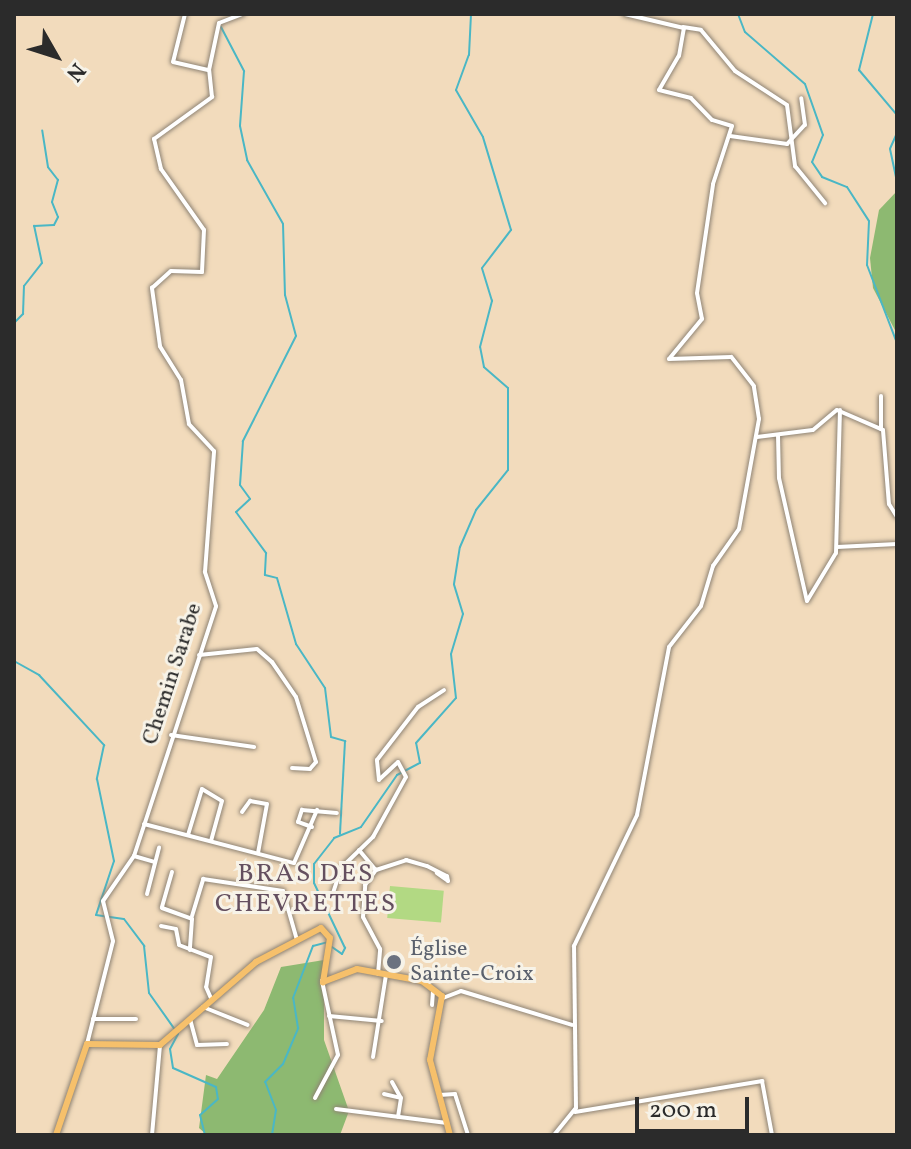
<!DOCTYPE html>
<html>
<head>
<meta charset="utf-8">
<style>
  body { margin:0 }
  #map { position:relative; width:911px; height:1149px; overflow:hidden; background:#f2dbbc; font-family:Vollkorn,serif }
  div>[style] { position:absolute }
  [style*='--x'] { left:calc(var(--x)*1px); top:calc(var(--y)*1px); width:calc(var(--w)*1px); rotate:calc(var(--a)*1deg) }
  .green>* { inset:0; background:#b2d983; transform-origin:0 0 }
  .forest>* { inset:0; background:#8db971 }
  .stream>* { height:2px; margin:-1px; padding:0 1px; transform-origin:1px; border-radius:1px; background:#4ab7c5 }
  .roads { filter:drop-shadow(0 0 2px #8e8374) drop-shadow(0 0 2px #8e8374) }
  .minor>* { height:4px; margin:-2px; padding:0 2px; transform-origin:2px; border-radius:2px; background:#fff }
  .major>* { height:6px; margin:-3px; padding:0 3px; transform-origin:3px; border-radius:3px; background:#f6c06b }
  .dots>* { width:22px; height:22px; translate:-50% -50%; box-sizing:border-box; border:4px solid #f7f3e8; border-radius:50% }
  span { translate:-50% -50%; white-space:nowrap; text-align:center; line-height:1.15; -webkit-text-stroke:6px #f7f3e8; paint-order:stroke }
  .street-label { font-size:22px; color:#2b2b2b }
  .worship-label { font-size:22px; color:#5b616d }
  .left { translate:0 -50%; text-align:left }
  .quarter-label { font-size:26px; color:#644f5f; letter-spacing:2px }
  .frame { position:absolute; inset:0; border:16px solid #2b2b2b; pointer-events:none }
  .north { position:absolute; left:16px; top:16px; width:80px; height:80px; -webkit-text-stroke:6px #f7f3e8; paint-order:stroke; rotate:129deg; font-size:22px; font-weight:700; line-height:32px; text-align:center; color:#2b2b2b }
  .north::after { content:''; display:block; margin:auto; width:28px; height:36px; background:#2b2b2b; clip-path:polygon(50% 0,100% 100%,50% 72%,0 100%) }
  .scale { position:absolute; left:635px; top:1097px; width:114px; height:36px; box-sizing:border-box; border:4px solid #2b2b2b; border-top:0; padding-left:10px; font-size:24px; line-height:28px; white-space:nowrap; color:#2b2b2b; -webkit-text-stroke:6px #f7f3e8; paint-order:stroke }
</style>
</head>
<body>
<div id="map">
  <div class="green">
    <i style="left:390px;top:886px;width:54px;height:32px;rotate:5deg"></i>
  </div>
  <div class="forest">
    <i style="clip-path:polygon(897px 191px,897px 334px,873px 288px,870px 258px,879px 210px)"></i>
    <i style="clip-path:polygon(324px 960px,324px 1040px,349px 1111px,340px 1135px,207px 1135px,199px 1128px,206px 1075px,217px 1079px,264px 1010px,281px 967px)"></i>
  </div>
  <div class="stream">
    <i style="--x:738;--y:14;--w:19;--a:69"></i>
    <i style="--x:745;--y:32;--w:79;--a:40.9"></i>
    <i style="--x:805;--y:84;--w:54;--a:70.6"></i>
    <i style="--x:823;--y:135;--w:29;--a:112"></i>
    <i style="--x:812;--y:162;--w:18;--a:56"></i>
    <i style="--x:822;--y:177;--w:27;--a:22"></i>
    <i style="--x:847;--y:187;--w:40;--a:57.1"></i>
    <i style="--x:869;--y:221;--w:44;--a:92.6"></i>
    <i style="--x:867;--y:265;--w:84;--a:69"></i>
    <i style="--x:873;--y:14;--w:58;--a:104"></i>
    <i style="--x:859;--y:70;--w:59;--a:49.8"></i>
    <i style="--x:221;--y:27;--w:50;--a:62.4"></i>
    <i style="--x:244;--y:71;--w:55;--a:94.2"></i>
    <i style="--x:240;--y:126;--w:35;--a:78"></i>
    <i style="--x:247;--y:160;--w:73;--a:60.6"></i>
    <i style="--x:283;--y:224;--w:71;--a:88.4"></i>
    <i style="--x:285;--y:295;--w:42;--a:75"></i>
    <i style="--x:296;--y:336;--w:118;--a:116.8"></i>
    <i style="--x:243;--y:441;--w:44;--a:93.9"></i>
    <i style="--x:240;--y:485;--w:17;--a:54"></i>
    <i style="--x:250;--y:499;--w:19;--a:137"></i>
    <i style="--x:236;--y:512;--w:51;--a:53.8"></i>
    <i style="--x:266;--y:553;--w:22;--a:93"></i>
    <i style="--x:265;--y:575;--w:12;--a:14"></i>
    <i style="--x:277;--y:578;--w:69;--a:73.9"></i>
    <i style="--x:296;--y:644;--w:53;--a:56.6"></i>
    <i style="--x:325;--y:688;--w:49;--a:83"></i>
    <i style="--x:331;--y:737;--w:15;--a:16"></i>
    <i style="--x:345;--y:741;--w:93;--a:93.1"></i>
    <i style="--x:897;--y:133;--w:17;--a:114"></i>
    <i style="--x:890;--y:149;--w:34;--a:78"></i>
    <i style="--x:14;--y:323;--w:13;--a:-45"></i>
    <i style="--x:23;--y:314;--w:28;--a:-88"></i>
    <i style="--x:24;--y:286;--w:29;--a:-52"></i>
    <i style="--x:42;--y:263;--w:38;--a:-102"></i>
    <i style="--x:34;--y:226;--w:20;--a:-3"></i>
    <i style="--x:54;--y:225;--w:9;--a:-63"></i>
    <i style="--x:58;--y:217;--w:16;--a:-112"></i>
    <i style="--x:52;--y:202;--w:23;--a:-75"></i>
    <i style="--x:58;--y:180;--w:16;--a:-128"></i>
    <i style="--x:48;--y:167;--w:37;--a:-99"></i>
    <i style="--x:14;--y:661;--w:29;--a:29"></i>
    <i style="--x:39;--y:675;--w:96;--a:47.1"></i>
    <i style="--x:104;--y:745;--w:35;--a:102"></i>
    <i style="--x:97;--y:779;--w:84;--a:78.3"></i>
    <i style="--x:114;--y:861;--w:57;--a:108.4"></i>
    <i style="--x:96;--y:915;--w:28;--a:8"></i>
    <i style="--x:124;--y:919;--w:34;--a:53"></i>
    <i style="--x:144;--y:946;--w:47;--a:83.9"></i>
    <i style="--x:149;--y:993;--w:50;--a:54.7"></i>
    <i style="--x:178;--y:1034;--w:17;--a:118"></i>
    <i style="--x:170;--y:1049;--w:19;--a:81"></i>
    <i style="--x:173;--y:1068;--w:47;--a:23.8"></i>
    <i style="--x:216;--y:1087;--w:12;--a:81"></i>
    <i style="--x:218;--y:1099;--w:24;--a:138"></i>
    <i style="--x:200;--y:1115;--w:21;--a:76"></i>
    <i style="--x:332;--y:947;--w:12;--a:35"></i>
    <i style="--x:342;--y:954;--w:7;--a:-63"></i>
    <i style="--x:345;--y:948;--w:72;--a:-115.5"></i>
    <i style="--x:314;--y:883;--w:19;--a:-90"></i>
    <i style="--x:314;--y:864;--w:33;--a:-52"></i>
    <i style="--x:334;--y:838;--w:29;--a:-22"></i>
    <i style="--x:361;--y:827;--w:63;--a:-55.3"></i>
    <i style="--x:397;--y:775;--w:26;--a:-28"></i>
    <i style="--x:420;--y:763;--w:20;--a:-101"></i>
    <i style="--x:416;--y:743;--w:60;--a:-48.4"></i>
    <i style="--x:456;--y:698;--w:44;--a:-96.5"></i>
    <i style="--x:451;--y:654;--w:42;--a:-73.3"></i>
    <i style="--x:463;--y:614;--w:31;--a:-107"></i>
    <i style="--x:454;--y:584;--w:37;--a:-81"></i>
    <i style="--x:460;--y:547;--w:40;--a:-66.6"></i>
    <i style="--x:476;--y:510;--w:51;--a:-51.3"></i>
    <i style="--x:508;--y:470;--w:82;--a:-90"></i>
    <i style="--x:508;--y:388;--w:32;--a:-139"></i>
    <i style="--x:484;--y:367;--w:20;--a:-101"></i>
    <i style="--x:480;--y:347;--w:48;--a:-75.4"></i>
    <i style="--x:492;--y:301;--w:34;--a:-107"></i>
    <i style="--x:482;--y:268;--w:48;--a:-52.7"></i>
    <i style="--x:511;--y:230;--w:97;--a:-106.8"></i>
    <i style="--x:483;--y:137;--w:54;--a:-119.9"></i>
    <i style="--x:456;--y:90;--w:37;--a:-70"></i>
    <i style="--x:469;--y:55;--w:41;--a:-87.2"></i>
    <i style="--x:272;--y:1135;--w:25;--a:-81"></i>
    <i style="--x:276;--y:1110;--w:30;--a:-111"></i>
    <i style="--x:265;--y:1082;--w:25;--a:-45"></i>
    <i style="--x:283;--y:1064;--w:39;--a:-67"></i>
    <i style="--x:298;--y:1028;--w:30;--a:-99"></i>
    <i style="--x:293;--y:998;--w:56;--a:-69"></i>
    <i style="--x:313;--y:946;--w:16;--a:-15"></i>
  </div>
  <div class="roads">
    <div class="minor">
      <i style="--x:185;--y:14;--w:49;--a:104"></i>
      <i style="--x:173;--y:62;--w:37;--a:13"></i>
      <i style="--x:683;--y:27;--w:18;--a:9"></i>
      <i style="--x:701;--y:30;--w:53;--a:50.3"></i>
      <i style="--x:735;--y:71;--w:62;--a:33.2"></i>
      <i style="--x:787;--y:105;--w:62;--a:82.5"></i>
      <i style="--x:795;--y:166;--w:48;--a:51"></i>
      <i style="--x:209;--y:70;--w:48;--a:-78"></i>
      <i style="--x:219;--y:23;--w:26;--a:-21"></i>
      <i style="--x:730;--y:136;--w:58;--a:8"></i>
      <i style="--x:787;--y:144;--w:26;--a:-47"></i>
      <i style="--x:805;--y:125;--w:27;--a:-98"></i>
      <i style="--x:881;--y:396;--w:33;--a:90"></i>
      <i style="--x:778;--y:435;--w:43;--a:88.7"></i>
      <i style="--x:779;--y:478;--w:126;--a:77.2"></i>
      <i style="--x:807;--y:601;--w:56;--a:-58.9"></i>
      <i style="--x:836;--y:553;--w:143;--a:-88.4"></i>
      <i style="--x:757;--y:437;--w:56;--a:-7.1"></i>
      <i style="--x:813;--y:430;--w:31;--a:-40"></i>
      <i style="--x:837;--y:410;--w:50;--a:23.5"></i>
      <i style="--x:883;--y:430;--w:74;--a:85.4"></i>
      <i style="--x:889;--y:504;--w:15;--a:58"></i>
      <i style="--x:837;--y:547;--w:60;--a:-2.9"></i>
      <i style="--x:199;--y:655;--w:58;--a:-5.9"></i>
      <i style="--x:257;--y:649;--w:20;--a:41"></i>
      <i style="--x:272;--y:662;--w:42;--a:55.6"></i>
      <i style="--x:296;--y:697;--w:68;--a:72.9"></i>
      <i style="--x:316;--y:762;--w:9;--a:131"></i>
      <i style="--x:310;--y:769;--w:18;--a:-177"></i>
      <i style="--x:171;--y:735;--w:84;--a:8.2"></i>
      <i style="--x:242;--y:812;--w:14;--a:-54"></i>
      <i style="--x:250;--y:801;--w:17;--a:10"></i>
      <i style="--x:267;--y:804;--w:50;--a:100.4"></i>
      <i style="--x:144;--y:824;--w:155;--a:14.6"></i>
      <i style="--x:294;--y:863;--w:58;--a:-66.5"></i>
      <i style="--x:312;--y:827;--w:15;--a:-160"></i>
      <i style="--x:298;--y:822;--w:13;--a:-72"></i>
      <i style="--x:302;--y:810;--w:35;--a:5"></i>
      <i style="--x:188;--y:835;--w:48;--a:-73.1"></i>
      <i style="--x:202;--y:789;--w:23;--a:31"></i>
      <i style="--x:222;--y:801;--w:41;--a:105.4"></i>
      <i style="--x:359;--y:850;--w:26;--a:50"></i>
      <i style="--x:134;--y:856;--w:22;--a:16"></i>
      <i style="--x:172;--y:872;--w:37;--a:106"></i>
      <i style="--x:162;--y:908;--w:32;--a:20"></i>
      <i style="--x:192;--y:919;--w:31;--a:94"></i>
      <i style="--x:333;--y:893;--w:26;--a:-72"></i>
      <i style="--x:341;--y:868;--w:45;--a:-44.1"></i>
      <i style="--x:373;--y:837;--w:68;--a:-61.2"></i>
      <i style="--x:406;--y:777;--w:17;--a:-118"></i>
      <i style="--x:398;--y:762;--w:26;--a:137"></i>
      <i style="--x:379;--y:780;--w:20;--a:-96"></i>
      <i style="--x:377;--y:760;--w:67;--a:-52.3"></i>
      <i style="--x:418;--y:707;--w:31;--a:-33"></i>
      <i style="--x:147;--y:894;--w:48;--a:-75.4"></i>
      <i style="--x:192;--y:916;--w:39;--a:-73"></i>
      <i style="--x:203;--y:879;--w:81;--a:8.5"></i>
      <i style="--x:283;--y:891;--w:51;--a:74.1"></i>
      <i style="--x:161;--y:926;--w:15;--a:11"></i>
      <i style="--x:176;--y:929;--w:16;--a:79"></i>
      <i style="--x:179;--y:945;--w:34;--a:21"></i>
      <i style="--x:211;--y:957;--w:30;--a:99"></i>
      <i style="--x:206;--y:987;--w:12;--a:66"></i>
      <i style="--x:378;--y:974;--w:25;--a:-85"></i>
      <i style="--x:380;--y:949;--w:36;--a:-118"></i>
      <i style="--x:363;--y:917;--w:32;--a:-86"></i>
      <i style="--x:365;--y:885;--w:19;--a:-54"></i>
      <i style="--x:376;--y:870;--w:32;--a:-18"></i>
      <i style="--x:406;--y:860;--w:22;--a:16"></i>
      <i style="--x:427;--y:866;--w:22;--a:27"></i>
      <i style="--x:447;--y:876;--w:5;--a:79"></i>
      <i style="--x:448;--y:881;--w:14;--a:-144"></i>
      <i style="--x:443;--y:998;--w:19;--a:-21"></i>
      <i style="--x:461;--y:991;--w:116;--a:17"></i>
      <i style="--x:432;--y:1005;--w:14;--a:-86"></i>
      <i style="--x:203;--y:1007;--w:48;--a:21.8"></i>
      <i style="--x:329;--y:1016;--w:53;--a:5.4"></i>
      <i style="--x:93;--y:1019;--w:43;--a:0"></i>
      <i style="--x:190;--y:1019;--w:27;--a:75"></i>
      <i style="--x:197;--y:1045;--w:30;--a:-2"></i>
      <i style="--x:87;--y:1044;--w:106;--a:-75.8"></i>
      <i style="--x:113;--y:941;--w:41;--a:-104"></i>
      <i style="--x:103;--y:901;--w:55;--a:-55.4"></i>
      <i style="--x:134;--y:856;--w:263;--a:-71.8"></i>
      <i style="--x:216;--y:606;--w:36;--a:-108"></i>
      <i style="--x:205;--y:572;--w:121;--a:-85.7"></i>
      <i style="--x:214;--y:451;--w:37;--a:-133"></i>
      <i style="--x:189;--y:424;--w:45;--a:-100.3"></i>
      <i style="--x:181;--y:380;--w:40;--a:-122"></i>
      <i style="--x:160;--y:346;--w:59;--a:-97.9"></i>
      <i style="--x:152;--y:288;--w:25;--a:-42"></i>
      <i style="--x:171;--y:271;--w:31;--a:2"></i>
      <i style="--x:202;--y:272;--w:42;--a:-87.3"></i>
      <i style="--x:204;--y:230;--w:75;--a:-125.2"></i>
      <i style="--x:161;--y:169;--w:31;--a:-103"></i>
      <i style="--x:154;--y:139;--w:72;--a:-35.9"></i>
      <i style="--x:212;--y:97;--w:27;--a:-96"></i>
      <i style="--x:373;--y:1057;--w:83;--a:-81"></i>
      <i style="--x:392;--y:1082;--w:18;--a:61"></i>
      <i style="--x:401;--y:1098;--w:19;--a:99"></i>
      <i style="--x:384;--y:1094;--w:17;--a:13"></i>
      <i style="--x:439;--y:1095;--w:16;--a:-4"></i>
      <i style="--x:455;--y:1094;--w:43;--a:72.4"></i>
      <i style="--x:315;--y:1098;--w:49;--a:-61.9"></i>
      <i style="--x:338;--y:1055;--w:76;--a:-102.2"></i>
      <i style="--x:336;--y:1109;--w:112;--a:7.2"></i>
      <i style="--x:575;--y:1112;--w:190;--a:-9.4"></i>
      <i style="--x:762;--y:1081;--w:55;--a:79.5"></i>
      <i style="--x:152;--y:1135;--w:90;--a:-84.9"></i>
      <i style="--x:554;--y:1135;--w:35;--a:-51"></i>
      <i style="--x:576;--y:1108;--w:162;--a:-90.7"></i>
      <i style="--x:574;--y:946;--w:145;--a:-64.3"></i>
      <i style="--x:637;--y:815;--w:171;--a:-79.2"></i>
      <i style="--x:669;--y:647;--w:52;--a:-52"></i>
      <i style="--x:701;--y:606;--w:42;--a:-73.3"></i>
      <i style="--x:713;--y:566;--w:45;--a:-54.9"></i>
      <i style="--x:739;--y:529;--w:112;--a:-79.7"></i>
      <i style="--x:759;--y:419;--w:33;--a:-99"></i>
      <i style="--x:754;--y:386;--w:37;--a:-128"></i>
      <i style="--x:731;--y:357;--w:62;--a:178.2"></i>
      <i style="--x:669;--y:359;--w:52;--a:-50.5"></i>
      <i style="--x:702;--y:319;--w:26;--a:-101"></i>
      <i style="--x:697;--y:293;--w:110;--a:-81.6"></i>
      <i style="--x:713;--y:184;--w:61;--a:-71.9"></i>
      <i style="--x:732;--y:126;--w:21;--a:-163"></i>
      <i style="--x:712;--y:120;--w:30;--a:-134"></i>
      <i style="--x:691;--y:98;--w:33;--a:-166"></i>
      <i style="--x:659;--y:90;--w:39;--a:-60"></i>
      <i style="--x:679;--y:56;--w:28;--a:-80"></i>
      <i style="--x:684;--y:28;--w:61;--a:-166.7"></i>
    </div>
    <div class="major">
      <i style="--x:56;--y:1135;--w:96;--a:-71.2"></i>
      <i style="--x:87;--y:1044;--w:73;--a:0.8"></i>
      <i style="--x:160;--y:1045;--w:127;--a:-40.8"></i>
      <i style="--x:256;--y:962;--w:73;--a:-27.6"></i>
      <i style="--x:321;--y:928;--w:13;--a:48"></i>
      <i style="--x:330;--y:938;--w:45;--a:99"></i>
      <i style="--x:323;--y:982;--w:36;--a:-21"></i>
      <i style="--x:357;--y:969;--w:66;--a:10.5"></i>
      <i style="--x:422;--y:981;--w:25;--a:37"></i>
      <i style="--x:442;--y:996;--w:65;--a:100.6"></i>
      <i style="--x:430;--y:1060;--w:78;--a:75.1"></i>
    </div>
  </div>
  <div class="dots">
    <i style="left:394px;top:962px;background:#6b7280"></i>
  </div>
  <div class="street-label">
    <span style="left:173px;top:674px;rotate:-72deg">Chemin Sarabe</span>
  </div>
  <div class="worship-label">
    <span class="left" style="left:410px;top:962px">Église<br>Sainte-Croix</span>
  </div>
  <div class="quarter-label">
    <span style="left:306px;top:890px">BRAS DES<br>CHEVRETTES</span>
  </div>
  <div class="frame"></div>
  <div class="north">N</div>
  <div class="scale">200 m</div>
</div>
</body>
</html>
